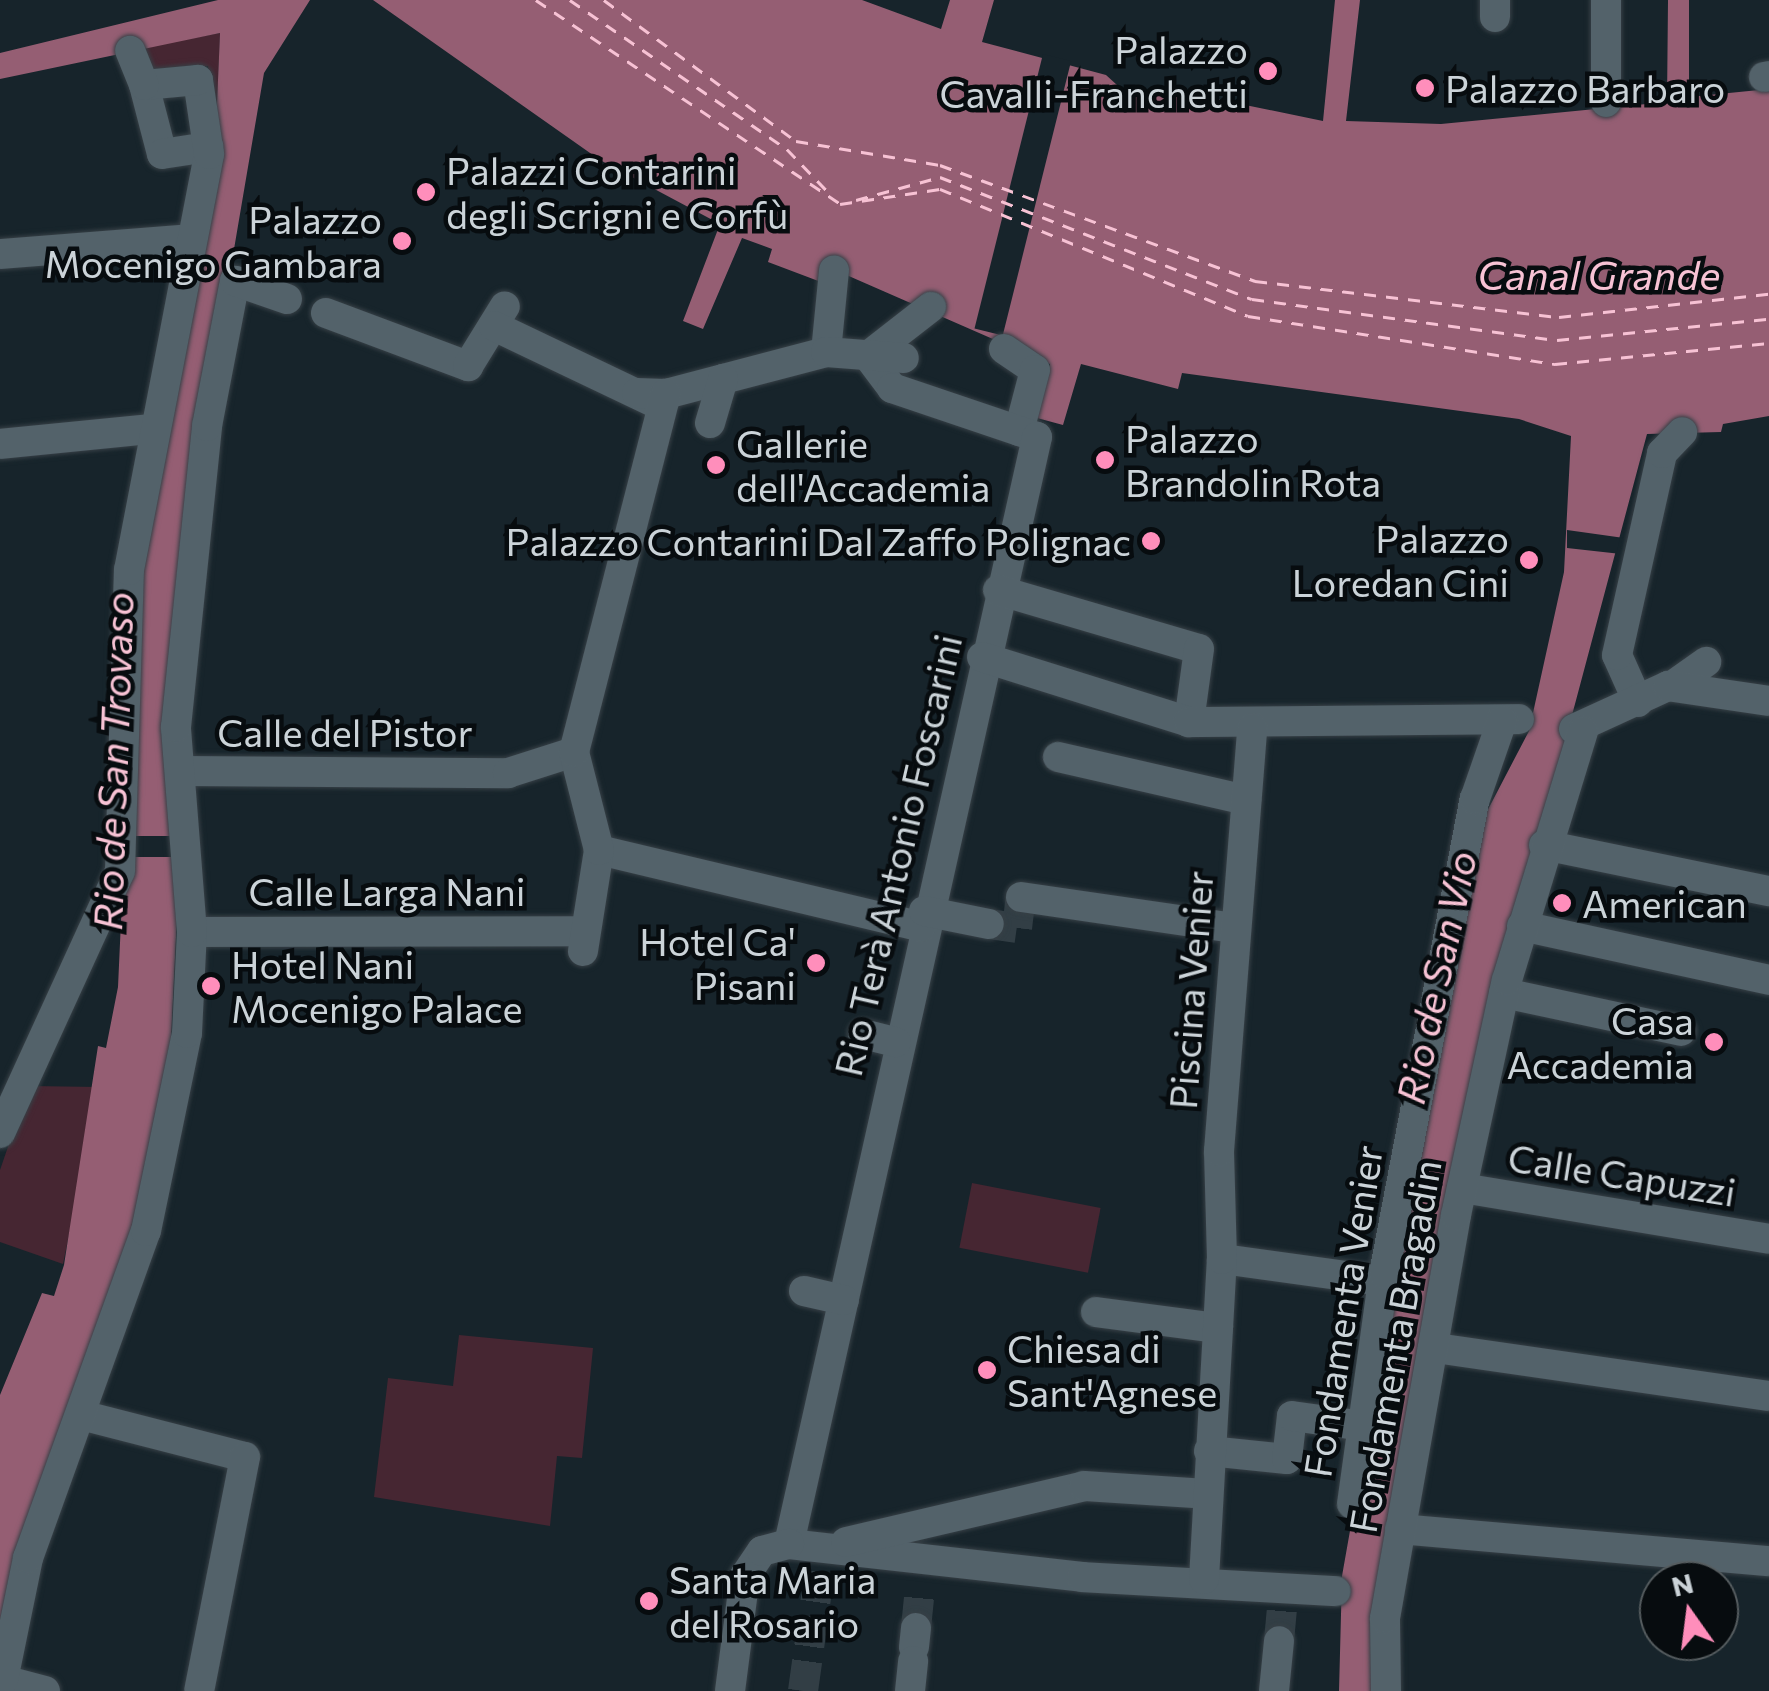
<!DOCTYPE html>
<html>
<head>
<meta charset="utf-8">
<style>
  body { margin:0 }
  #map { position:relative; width:1769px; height:1691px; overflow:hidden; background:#17242b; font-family:Commissioner,sans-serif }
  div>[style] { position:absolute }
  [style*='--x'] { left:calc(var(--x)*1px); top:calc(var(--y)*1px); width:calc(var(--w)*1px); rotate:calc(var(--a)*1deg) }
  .green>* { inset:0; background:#462632; transform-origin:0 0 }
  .water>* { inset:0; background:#955e73 }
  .pier>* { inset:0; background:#17242b; transform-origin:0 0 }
  .ferry>* { height:2.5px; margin-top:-1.25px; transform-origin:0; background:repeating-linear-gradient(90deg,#f7c2d4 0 12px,transparent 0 22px) }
  .minor-tunnel>* { height:30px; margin-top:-15px; transform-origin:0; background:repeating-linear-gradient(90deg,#323e45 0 30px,transparent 0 45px) }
  .roads { filter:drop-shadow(0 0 2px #374046) drop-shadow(0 0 2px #374046) }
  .minor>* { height:30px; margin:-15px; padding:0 15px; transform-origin:15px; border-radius:15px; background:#53626a }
  .dots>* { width:28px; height:28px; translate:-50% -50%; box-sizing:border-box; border:5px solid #070c0f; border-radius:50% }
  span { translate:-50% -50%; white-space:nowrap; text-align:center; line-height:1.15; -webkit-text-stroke:9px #070c0f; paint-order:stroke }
  .poi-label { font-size:38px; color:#cbd3d8 }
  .right { translate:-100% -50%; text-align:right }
  .left { translate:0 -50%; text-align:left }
  .street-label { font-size:38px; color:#cbd3d8 }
  .water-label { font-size:40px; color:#f7c2d4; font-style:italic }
  .north { position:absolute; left:1639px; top:1561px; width:100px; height:100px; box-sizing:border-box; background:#070c0f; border:2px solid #555c5f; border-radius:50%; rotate:346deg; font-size:28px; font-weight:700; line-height:40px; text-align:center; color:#cbd3d8 }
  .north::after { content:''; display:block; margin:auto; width:35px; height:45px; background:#ff8ebb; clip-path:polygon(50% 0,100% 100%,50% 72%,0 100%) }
</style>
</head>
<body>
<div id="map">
  <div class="green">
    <i style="clip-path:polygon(220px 33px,216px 132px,208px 66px,155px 76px,135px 49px)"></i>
    <i style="clip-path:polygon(29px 1086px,99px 1087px,63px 1264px,0 1242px,0 1170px)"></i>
    <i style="left:972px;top:1183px;width:131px;height:66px;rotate:11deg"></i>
    <i style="clip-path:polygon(459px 1335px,593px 1348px,582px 1458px,557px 1456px,550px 1526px,374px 1497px,388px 1378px,453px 1386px)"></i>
  </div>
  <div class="water">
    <i style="clip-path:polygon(218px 0,310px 0,264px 73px,200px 449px,171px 1039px,138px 1224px,0 1669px,0 1395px,42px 1293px,54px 1296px,64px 1265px,98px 1046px,106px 1048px,118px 987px,137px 569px,215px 150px,220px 33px,0 79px,0 53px)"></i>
    <i style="clip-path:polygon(373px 0,862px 0,941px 29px,950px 0,994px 0,982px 42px,1106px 75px,1128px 95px,1177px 91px,1323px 121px,1335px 0,1360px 0,1346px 121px,1441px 124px,1667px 102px,1668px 0,1689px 0,1689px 97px,1769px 89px,1769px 416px,1723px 424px,1721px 432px,1647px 434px,1523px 899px,1380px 1691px,1339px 1691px,1342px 1576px,1472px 840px,1529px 731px,1564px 572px,1571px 436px,1519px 419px,1182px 373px,1178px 389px,1081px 364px,1063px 425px,1037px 418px,1050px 364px,835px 270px,821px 282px,768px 262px,772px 249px,742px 238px,703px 329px,683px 321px,720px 224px,600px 160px)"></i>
  </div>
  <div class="pier">
    <i style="left:1043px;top:54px;width:29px;height:283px;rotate:14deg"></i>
    <i style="clip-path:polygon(1567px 530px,1624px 538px,1621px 554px,1567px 548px)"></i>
    <i style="left:123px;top:836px;width:64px;height:21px"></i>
  </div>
  <div class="ferry">
    <i style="--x:536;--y:0;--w:365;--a:33.8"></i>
    <i style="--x:570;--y:0;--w:263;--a:34.5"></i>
    <i style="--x:787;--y:149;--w:65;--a:46.2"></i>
    <i style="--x:604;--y:0;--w:238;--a:36.3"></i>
    <i style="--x:796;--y:141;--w:146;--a:9.5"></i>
    <i style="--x:940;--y:165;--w:336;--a:20.2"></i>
    <i style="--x:1255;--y:281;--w:306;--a:6.8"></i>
    <i style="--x:1559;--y:317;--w:211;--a:-6.3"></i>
    <i style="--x:856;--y:200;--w:87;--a:-15.3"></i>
    <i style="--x:940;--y:177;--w:335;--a:21.4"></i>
    <i style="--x:1252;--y:299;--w:308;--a:7.7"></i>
    <i style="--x:1557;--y:340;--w:213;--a:-5.7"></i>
    <i style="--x:840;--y:204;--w:101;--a:-8.5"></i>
    <i style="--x:940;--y:189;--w:333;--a:22.4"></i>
    <i style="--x:1248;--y:316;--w:311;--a:8.9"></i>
    <i style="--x:1555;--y:364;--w:215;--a:-5.6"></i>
  </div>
  <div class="minor-tunnel">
    <i style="--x:989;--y:924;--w:28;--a:8"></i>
    <i style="--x:1017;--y:928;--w:31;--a:-83"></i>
    <i style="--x:916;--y:1628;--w:40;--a:-84.3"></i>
    <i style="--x:1279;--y:1641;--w:55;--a:-84.8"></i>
    <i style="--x:803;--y:1691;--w:145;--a:-82.1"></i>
  </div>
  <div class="roads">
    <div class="minor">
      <i style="--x:1495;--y:17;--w:17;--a:-90"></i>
      <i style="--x:1764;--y:77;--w:5;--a:-11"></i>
      <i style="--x:144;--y:85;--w:71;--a:75.4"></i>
      <i style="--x:162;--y:154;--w:47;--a:-8.7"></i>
      <i style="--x:1606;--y:102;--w:102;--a:-90"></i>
      <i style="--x:0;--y:254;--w:191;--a:-4.5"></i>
      <i style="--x:326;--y:313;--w:152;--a:20.5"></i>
      <i style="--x:468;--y:366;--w:70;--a:-58.3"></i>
      <i style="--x:494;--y:326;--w:176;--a:25.5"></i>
      <i style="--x:1004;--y:349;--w:37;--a:34"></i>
      <i style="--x:1035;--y:370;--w:63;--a:104.7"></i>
      <i style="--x:826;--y:352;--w:82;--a:-84.4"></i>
      <i style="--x:868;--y:356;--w:40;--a:53"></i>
      <i style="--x:892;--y:388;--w:153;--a:18.7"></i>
      <i style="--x:1037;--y:437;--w:1134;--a:102.63"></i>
      <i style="--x:789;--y:1544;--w:295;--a:6.4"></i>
      <i style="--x:1082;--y:1577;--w:254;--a:3.2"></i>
      <i style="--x:868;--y:356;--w:80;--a:-37.9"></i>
      <i style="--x:637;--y:393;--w:29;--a:2"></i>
      <i style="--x:666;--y:394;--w:165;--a:-14.7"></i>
      <i style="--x:826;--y:352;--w:78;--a:4.4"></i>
      <i style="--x:710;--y:423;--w:46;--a:-73.5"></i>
      <i style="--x:0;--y:444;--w:150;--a:-5.7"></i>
      <i style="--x:998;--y:590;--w:209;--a:16.4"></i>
      <i style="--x:1199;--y:649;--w:74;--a:97.8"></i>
      <i style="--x:982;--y:657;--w:217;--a:17.4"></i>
      <i style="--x:1189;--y:722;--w:330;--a:-0.5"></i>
      <i style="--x:1672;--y:686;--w:42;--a:-35.2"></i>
      <i style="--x:1638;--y:702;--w:51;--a:-114.1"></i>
      <i style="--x:1617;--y:655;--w:207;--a:-77.4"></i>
      <i style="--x:1662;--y:453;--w:29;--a:-46"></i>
      <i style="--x:1574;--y:729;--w:103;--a:-24.6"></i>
      <i style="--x:1668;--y:686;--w:102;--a:8.4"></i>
      <i style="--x:1058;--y:757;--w:193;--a:12.9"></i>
      <i style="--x:181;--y:771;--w:327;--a:0.4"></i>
      <i style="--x:508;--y:773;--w:69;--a:-17.7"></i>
      <i style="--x:1544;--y:845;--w:230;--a:11.6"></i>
      <i style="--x:599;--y:850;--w:331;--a:13.4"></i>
      <i style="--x:1021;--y:897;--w:214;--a:8.3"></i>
      <i style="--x:924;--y:911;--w:66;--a:11.3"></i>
      <i style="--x:1522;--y:926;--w:253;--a:12.3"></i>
      <i style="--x:192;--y:932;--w:390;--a:-0.1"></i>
      <i style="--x:583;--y:951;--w:102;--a:-81"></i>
      <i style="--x:599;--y:850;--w:101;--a:-104.3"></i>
      <i style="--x:574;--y:752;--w:370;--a:-75.6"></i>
      <i style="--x:1504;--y:993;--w:181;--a:12.1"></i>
      <i style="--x:863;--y:1034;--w:34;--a:14"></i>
      <i style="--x:0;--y:1133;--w:288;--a:-65.4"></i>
      <i style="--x:120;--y:871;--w:301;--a:-88.3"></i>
      <i style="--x:129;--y:570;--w:424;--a:-79.1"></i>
      <i style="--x:209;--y:154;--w:75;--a:-98.5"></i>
      <i style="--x:198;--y:80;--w:54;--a:174.7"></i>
      <i style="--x:144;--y:85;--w:37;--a:-112"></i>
      <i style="--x:1462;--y:1188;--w:311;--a:9.4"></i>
      <i style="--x:1222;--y:1259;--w:162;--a:7.8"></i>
      <i style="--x:804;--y:1291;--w:41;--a:12.7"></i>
      <i style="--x:1096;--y:1312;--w:123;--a:7.5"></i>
      <i style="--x:1436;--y:1348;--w:336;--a:8.2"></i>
      <i style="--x:81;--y:1415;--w:169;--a:14.4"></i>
      <i style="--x:245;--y:1457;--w:238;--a:101.1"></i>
      <i style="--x:1209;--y:1451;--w:78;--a:5.9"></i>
      <i style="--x:1287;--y:1459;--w:43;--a:-83.4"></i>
      <i style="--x:1292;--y:1416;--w:73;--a:7.9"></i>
      <i style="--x:1352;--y:1504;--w:232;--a:-82.1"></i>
      <i style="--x:1384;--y:1274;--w:484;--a:-79.2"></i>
      <i style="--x:1475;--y:799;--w:83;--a:-70.9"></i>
      <i style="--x:1400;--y:1529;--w:370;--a:5"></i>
      <i style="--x:846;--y:1542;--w:244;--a:-13.2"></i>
      <i style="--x:1084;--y:1486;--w:123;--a:3.7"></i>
      <i style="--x:1204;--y:1579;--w:321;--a:-86.8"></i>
      <i style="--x:1222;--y:1259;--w:108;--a:-91.6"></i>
      <i style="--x:1219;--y:1151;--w:424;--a:-85.5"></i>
      <i style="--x:914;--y:1647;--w:19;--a:-84"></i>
      <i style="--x:45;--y:1691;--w:43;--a:-165.3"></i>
      <i style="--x:3;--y:1680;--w:125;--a:-78.4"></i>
      <i style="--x:28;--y:1558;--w:348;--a:-70.2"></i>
      <i style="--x:146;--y:1231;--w:202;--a:-78.3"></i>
      <i style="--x:187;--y:1033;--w:101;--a:-87.2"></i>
      <i style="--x:192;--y:932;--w:206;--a:-94.5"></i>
      <i style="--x:176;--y:727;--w:303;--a:-84.1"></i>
      <i style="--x:207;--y:426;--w:148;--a:-79.1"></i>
      <i style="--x:235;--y:281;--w:55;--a:19.1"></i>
      <i style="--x:730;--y:1691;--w:116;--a:-82.6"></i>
      <i style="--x:745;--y:1576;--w:30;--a:-56"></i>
      <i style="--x:762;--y:1551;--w:28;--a:-15"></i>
      <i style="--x:910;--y:1691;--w:30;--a:-84"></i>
      <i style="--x:1274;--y:1691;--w:50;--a:-84.3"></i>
      <i style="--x:1386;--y:1691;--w:73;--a:-90.8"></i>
      <i style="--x:1385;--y:1618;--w:409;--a:-80"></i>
      <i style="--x:1456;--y:1215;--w:240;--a:-77.8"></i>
      <i style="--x:1507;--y:980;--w:260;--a:-73"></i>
    </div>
  </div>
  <div class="dots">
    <i style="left:1268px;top:71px;background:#ff8ebb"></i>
    <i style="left:1425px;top:88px;background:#ff8ebb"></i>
    <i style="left:426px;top:192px;background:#ff8ebb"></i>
    <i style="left:402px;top:241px;background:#ff8ebb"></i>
    <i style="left:1105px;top:460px;background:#ff8ebb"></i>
    <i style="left:716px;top:465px;background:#ff8ebb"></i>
    <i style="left:1151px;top:541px;background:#ff8ebb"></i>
    <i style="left:1529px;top:560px;background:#ff8ebb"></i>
    <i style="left:1562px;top:903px;background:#ff8ebb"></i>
    <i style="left:816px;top:963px;background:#ff8ebb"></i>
    <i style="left:211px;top:986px;background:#ff8ebb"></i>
    <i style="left:1714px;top:1042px;background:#ff8ebb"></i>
    <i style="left:987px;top:1370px;background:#ff8ebb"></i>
    <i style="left:649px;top:1601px;background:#ff8ebb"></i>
  </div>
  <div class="poi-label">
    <span class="right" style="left:1248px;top:71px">Palazzo<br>Cavalli-Franchetti</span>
    <span class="left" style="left:1445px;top:88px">Palazzo Barbaro</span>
    <span class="left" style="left:446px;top:192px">Palazzi Contarini<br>degli Scrigni e Corfù</span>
    <span class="right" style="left:382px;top:241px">Palazzo<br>Mocenigo Gambara</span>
    <span class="left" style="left:1125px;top:460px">Palazzo<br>Brandolin Rota</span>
    <span class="left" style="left:736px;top:465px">Gallerie<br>dell'Accademia</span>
    <span class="right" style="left:1509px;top:560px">Palazzo<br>Loredan Cini</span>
    <span class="right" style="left:1131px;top:541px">Palazzo Contarini Dal Zaffo Polignac</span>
    <span class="left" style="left:1582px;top:903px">American</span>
    <span class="right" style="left:796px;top:963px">Hotel Ca'<br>Pisani</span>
    <span class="left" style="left:231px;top:986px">Hotel Nani<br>Mocenigo Palace</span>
    <span class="right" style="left:1694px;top:1042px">Casa<br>Accademia</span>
    <span class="left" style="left:1007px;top:1370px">Chiesa di<br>Sant'Agnese</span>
    <span class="left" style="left:669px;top:1601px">Santa Maria<br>del Rosario</span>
  </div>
  <div class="street-label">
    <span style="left:345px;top:732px">Calle del Pistor</span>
    <span style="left:897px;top:855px;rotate:-77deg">Rio Terà Antonio Foscarini</span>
    <span style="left:387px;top:891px">Calle Larga Nani</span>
    <span style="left:1190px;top:990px;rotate:-86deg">Piscina Venier</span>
    <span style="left:1622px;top:1174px;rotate:9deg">Calle Capuzzi</span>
    <span style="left:1342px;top:1311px;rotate:-81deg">Fondamenta Venier</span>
    <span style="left:1394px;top:1346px;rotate:-80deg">Fondamenta Bragadin</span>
  </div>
  <div class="water-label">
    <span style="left:1599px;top:274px">Canal Grande</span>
    <span style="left:112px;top:761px;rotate:-88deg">Rio de San Trovaso</span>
    <span style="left:1435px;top:977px;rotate:-78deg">Rio de San Vio</span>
  </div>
  <div class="north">N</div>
</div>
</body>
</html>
